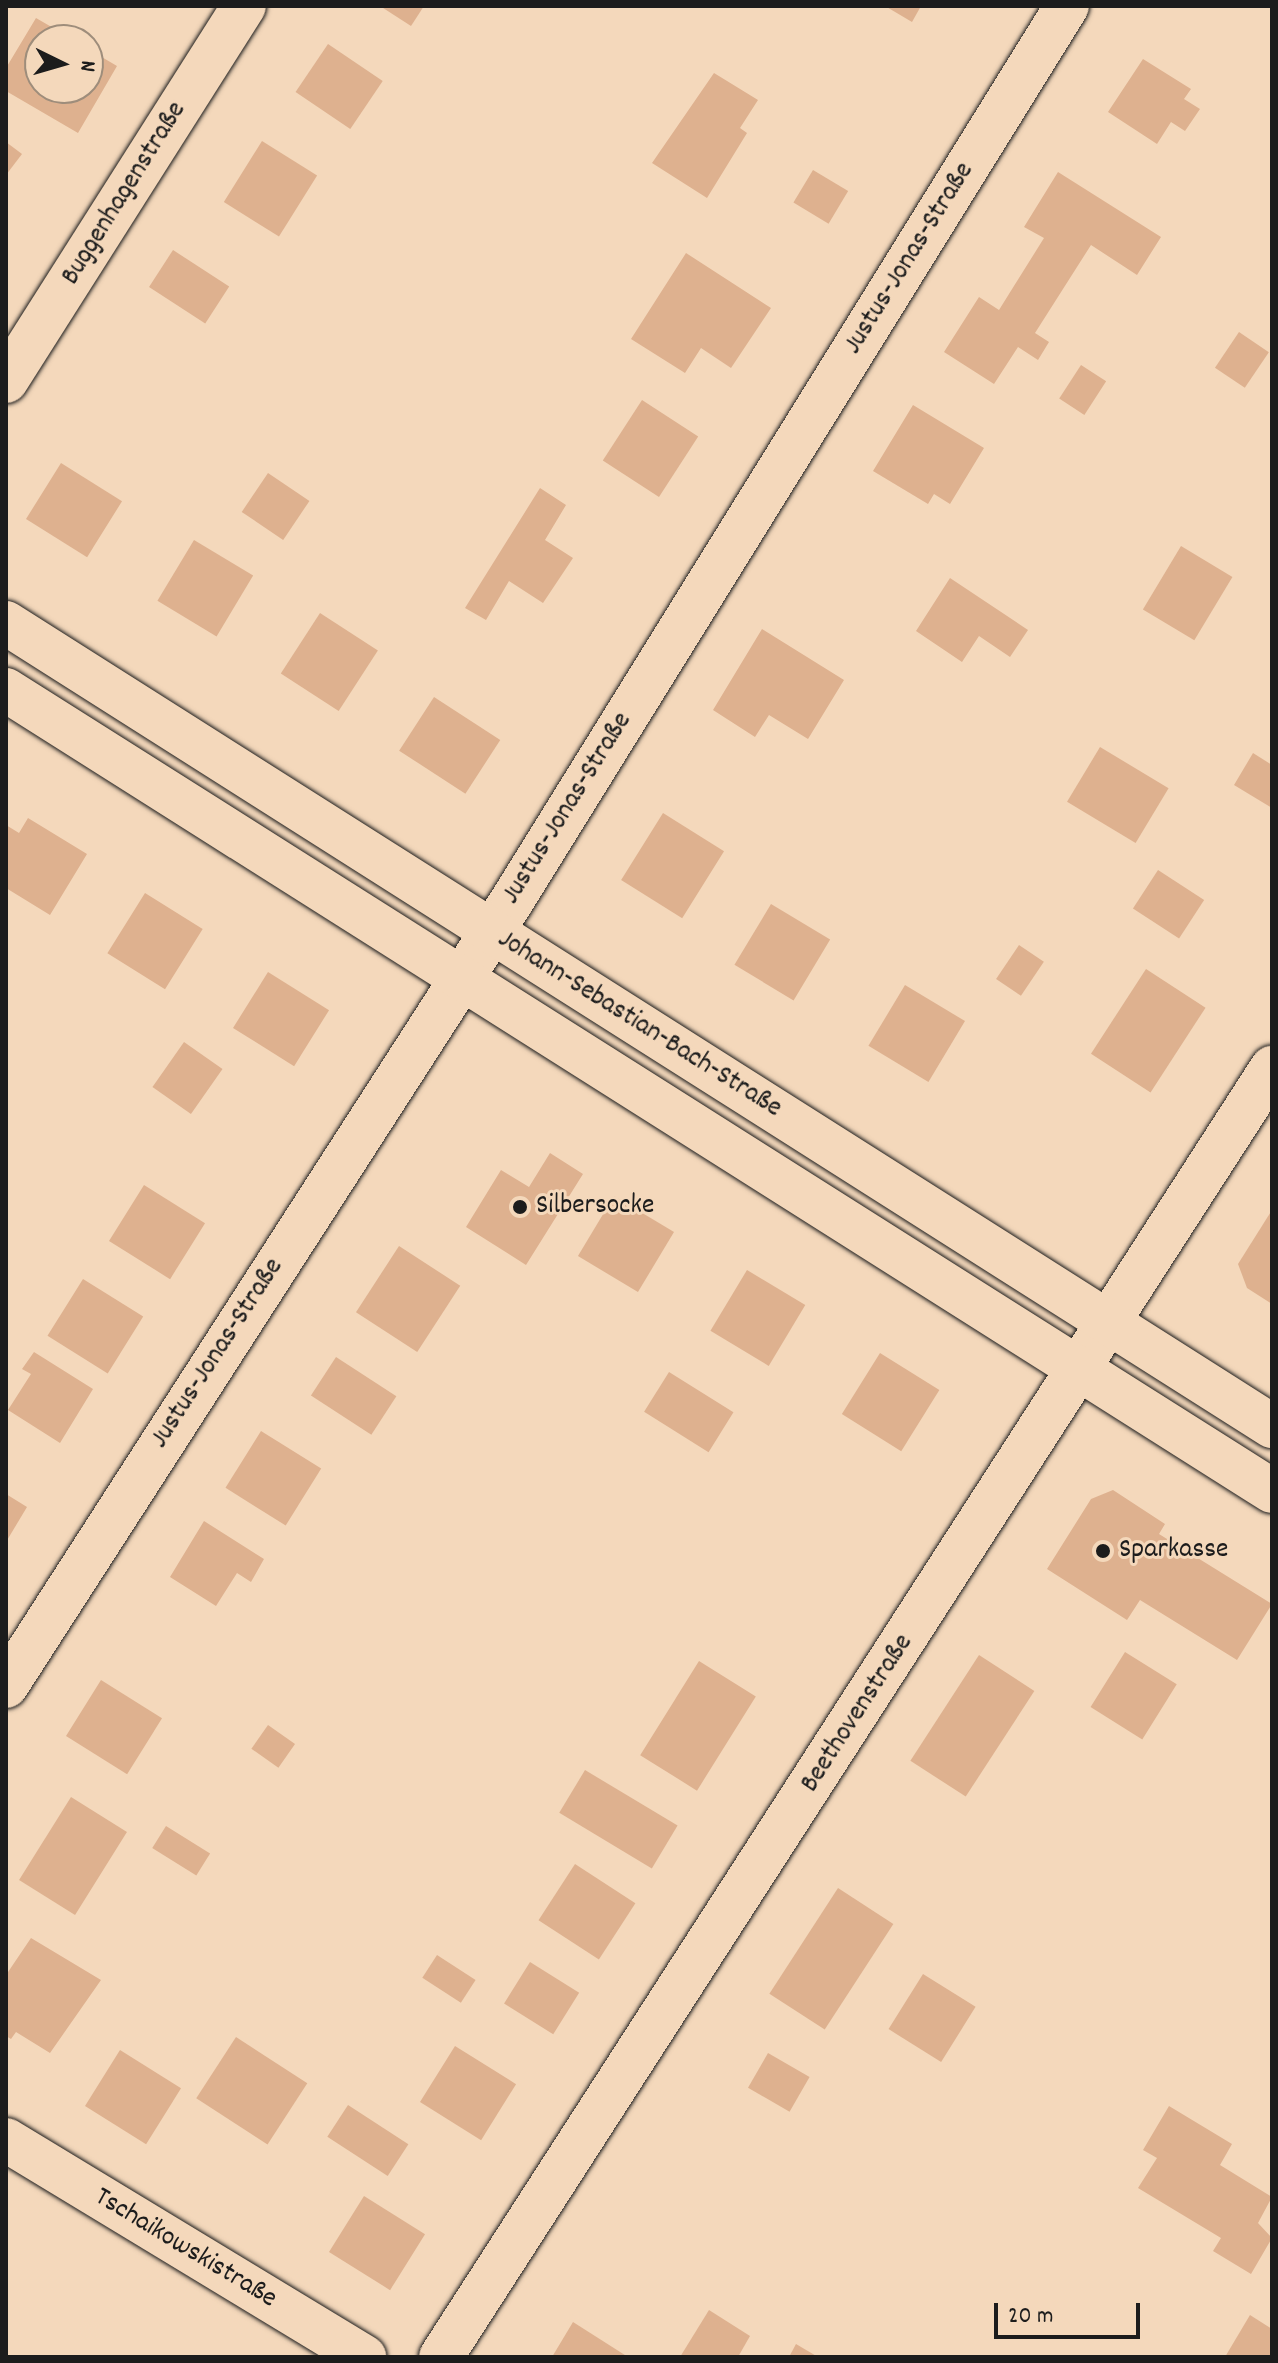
<!DOCTYPE html>
<html>
<head>
<meta charset="utf-8">
<style>
  body { margin:0 }
  #map { position:relative; width:1278px; height:2363px; overflow:hidden; background:#f4d8bb; font-family:Dekko,sans-serif }
  div>[style] { position:absolute }
  [style*='--x'] { left:calc(var(--x)*1px); top:calc(var(--y)*1px); width:calc(var(--w)*1px); rotate:calc(var(--a)*1deg) }
  .building>* { inset:0; background:#deb18f; transform-origin:0 0 }
  .roads { filter:drop-shadow(0 0 2px #1c1c1c) drop-shadow(0 0 2px #1c1c1c) }
  .street>* { height:44px; margin:-22px; padding:0 22px; transform-origin:22px; border-radius:22px; background:#f4d8bb }
  .secondary>* { height:44px; margin:-22px; padding:0 22px; transform-origin:22px; border-radius:22px; background:#f4d8bb }
  .dots>* { width:22px; height:22px; translate:-50% -50%; box-sizing:border-box; border:4px solid #f4d8bb; border-radius:50% }
  span { translate:-50% -50%; white-space:nowrap; text-align:center; line-height:1.15; -webkit-text-stroke:6px #f4d8bb; paint-order:stroke }
  .street-label { font-size:28px; color:#1c1c1c }
  .poi-label { font-size:28px; color:#1c1c1c }
  .left { translate:0 -50%; text-align:left }
  .frame { position:absolute; inset:0; border:8px solid #1c1c1c; pointer-events:none }
  .north { position:absolute; left:24px; top:24px; width:80px; height:80px; box-sizing:border-box; background:#f4d8bb; border:2px solid #9e8d7b; border-radius:50%; rotate:95deg; font-size:22px; font-weight:700; line-height:32px; text-align:center; color:#1c1c1c }
  .north::after { content:''; display:block; margin:auto; width:28px; height:36px; background:#1c1c1c; clip-path:polygon(50% 0,100% 100%,50% 72%,0 100%) }
  .scale { position:absolute; left:994px; top:2303px; width:146px; height:36px; box-sizing:border-box; border:4px solid #1c1c1c; border-top:0; padding-left:10px; font-size:24px; line-height:28px; white-space:nowrap; color:#1c1c1c; -webkit-text-stroke:6px #f4d8bb; paint-order:stroke }
</style>
</head>
<body>
<div id="map">
  <div class="building">
    <i style="clip-path:polygon(380px 6px,424px 6px,411px 26px)"></i>
    <i style="clip-path:polygon(885px 6px,921px 6px,912px 22px)"></i>
    <i style="clip-path:polygon(36px 18px,74px 40px,40px 40px,40px 88px,88px 88px,88px 49px,117px 66px,78px 133px,6px 91px,6px 68px)"></i>
    <i style="left:328px;top:44px;width:66px;height:58px;rotate:34deg"></i>
    <i style="clip-path:polygon(1143px 59px,1191px 89px,1184px 99px,1200px 109px,1185px 131px,1171px 122px,1157px 144px,1108px 112px)"></i>
    <i style="clip-path:polygon(714px 73px,758px 100px,740px 128px,747px 133px,707px 198px,652px 163px)"></i>
    <i style="left:262px;top:141px;width:65px;height:72px;rotate:32deg"></i>
    <i style="clip-path:polygon(6px 142px,22px 154px,6px 175px)"></i>
    <i style="left:813px;top:170px;width:41px;height:38px;rotate:31deg"></i>
    <i style="clip-path:polygon(1058px 172px,1161px 237px,1137px 275px,1091px 245px,1035px 333px,1049px 342px,1038px 360px,1018px 347px,994px 384px,944px 352px,979px 297px,999px 310px,1044px 238px,1024px 227px)"></i>
    <i style="left:173px;top:250px;width:67px;height:44px;rotate:33deg"></i>
    <i style="clip-path:polygon(686px 253px,771px 308px,731px 368px,701px 348px,685px 373px,631px 339px)"></i>
    <i style="left:1239px;top:332px;width:36px;height:43px;rotate:34deg"></i>
    <i style="left:1081px;top:365px;width:30px;height:40px;rotate:33deg"></i>
    <i style="left:642px;top:400px;width:67px;height:72px;rotate:33deg"></i>
    <i style="clip-path:polygon(913px 405px,984px 448px,950px 504px,934px 494px,928px 504px,873px 471px)"></i>
    <i style="left:61px;top:463px;width:72px;height:66px;rotate:32deg"></i>
    <i style="left:268px;top:473px;width:50px;height:47px;rotate:34deg"></i>
    <i style="clip-path:polygon(540px 488px,566px 505px,545px 540px,573px 558px,543px 603px,509px 581px,486px 620px,465px 608px)"></i>
    <i style="left:194px;top:540px;width:69px;height:71px;rotate:31deg"></i>
    <i style="left:1181px;top:546px;width:60px;height:74px;rotate:31deg"></i>
    <i style="clip-path:polygon(950px 578px,1028px 630px,1010px 657px,979px 636px,962px 662px,916px 631px)"></i>
    <i style="left:320px;top:613px;width:69px;height:72px;rotate:33deg"></i>
    <i style="clip-path:polygon(762px 629px,844px 680px,808px 739px,769px 715px,755px 737px,713px 710px)"></i>
    <i style="left:434px;top:697px;width:79px;height:64px;rotate:33deg"></i>
    <i style="left:1100px;top:747px;width:80px;height:64px;rotate:31deg"></i>
    <i style="clip-path:polygon(1253px 753px,1272px 765px,1272px 808px,1234px 785px)"></i>
    <i style="left:663px;top:813px;width:72px;height:79px;rotate:32deg"></i>
    <i style="clip-path:polygon(28px 818px,87px 854px,50px 915px,6px 888px,6px 825px,19px 833px)"></i>
    <i style="left:1158px;top:870px;width:55px;height:46px;rotate:33deg"></i>
    <i style="left:145px;top:893px;width:68px;height:71px;rotate:32deg"></i>
    <i style="left:771px;top:904px;width:69px;height:71px;rotate:31deg"></i>
    <i style="left:1019px;top:945px;width:30px;height:41px;rotate:34deg"></i>
    <i style="left:1146px;top:969px;width:71px;height:101px;rotate:33deg"></i>
    <i style="left:268px;top:972px;width:72px;height:66px;rotate:32deg"></i>
    <i style="left:905px;top:985px;width:70px;height:71px;rotate:31deg"></i>
    <i style="left:184px;top:1042px;width:47px;height:55px;rotate:35deg"></i>
    <i style="clip-path:polygon(550px 1153px,583px 1174px,526px 1265px,466px 1227px,501px 1170px,529px 1187px)"></i>
    <i style="left:144px;top:1185px;width:72px;height:66px;rotate:32deg"></i>
    <i style="left:614px;top:1196px;width:70px;height:70px;rotate:31deg"></i>
    <i style="clip-path:polygon(1272px 1210px,1272px 1304px,1247px 1288px,1238px 1264px)"></i>
    <i style="left:399px;top:1246px;width:73px;height:79px;rotate:33deg"></i>
    <i style="left:747px;top:1270px;width:68px;height:71px;rotate:31deg"></i>
    <i style="left:83px;top:1279px;width:71px;height:67px;rotate:32deg"></i>
    <i style="clip-path:polygon(34px 1352px,93px 1389px,60px 1443px,8px 1410px,31px 1374px,22px 1369px)"></i>
    <i style="left:880px;top:1353px;width:70px;height:72px;rotate:32deg"></i>
    <i style="left:336px;top:1357px;width:72px;height:46px;rotate:33deg"></i>
    <i style="left:669px;top:1372px;width:76px;height:47px;rotate:32deg"></i>
    <i style="left:261px;top:1431px;width:71px;height:67px;rotate:32deg"></i>
    <i style="clip-path:polygon(1113px 1490px,1165px 1524px,1159px 1534px,1272px 1604px,1237px 1660px,1140px 1600px,1127px 1620px,1047px 1569px,1091px 1499px)"></i>
    <i style="clip-path:polygon(6px 1494px,27px 1507px,6px 1542px)"></i>
    <i style="clip-path:polygon(204px 1521px,264px 1559px,251px 1582px,237px 1573px,216px 1606px,170px 1577px)"></i>
    <i style="left:1125px;top:1652px;width:61px;height:65px;rotate:32deg"></i>
    <i style="left:979px;top:1655px;width:66px;height:126px;rotate:33deg"></i>
    <i style="left:699px;top:1661px;width:67px;height:111px;rotate:32deg"></i>
    <i style="left:101px;top:1680px;width:72px;height:66px;rotate:32deg"></i>
    <i style="left:268px;top:1725px;width:33px;height:29px;rotate:35deg"></i>
    <i style="left:585px;top:1770px;width:108px;height:50px;rotate:31deg"></i>
    <i style="left:71px;top:1797px;width:66px;height:98px;rotate:32deg"></i>
    <i style="left:166px;top:1826px;width:52px;height:26px;rotate:32deg"></i>
    <i style="left:575px;top:1864px;width:72px;height:67px;rotate:33deg"></i>
    <i style="left:838px;top:1888px;width:66px;height:126px;rotate:33deg"></i>
    <i style="clip-path:polygon(31px 1938px,101px 1980px,50px 2053px,16px 2032px,11px 2039px,6px 2036px,6px 1975px)"></i>
    <i style="left:437px;top:1955px;width:46px;height:27px;rotate:33deg"></i>
    <i style="left:530px;top:1962px;width:58px;height:49px;rotate:32deg"></i>
    <i style="left:923px;top:1974px;width:62px;height:65px;rotate:32deg"></i>
    <i style="left:236px;top:2037px;width:85px;height:73px;rotate:33deg"></i>
    <i style="left:455px;top:2046px;width:72px;height:66px;rotate:32deg"></i>
    <i style="left:120px;top:2050px;width:72px;height:66px;rotate:32deg"></i>
    <i style="left:768px;top:2053px;width:48px;height:40px;rotate:30deg"></i>
    <i style="left:348px;top:2105px;width:72px;height:38px;rotate:33deg"></i>
    <i style="clip-path:polygon(1169px 2106px,1232px 2144px,1220px 2165px,1272px 2197px,1258px 2223px,1272px 2238px,1251px 2274px,1213px 2251px,1221px 2238px,1138px 2188px,1157px 2158px,1143px 2150px)"></i>
    <i style="left:364px;top:2196px;width:72px;height:66px;rotate:32deg"></i>
    <i style="clip-path:polygon(709px 2310px,750px 2336px,738px 2357px,680px 2357px)"></i>
    <i style="clip-path:polygon(1250px 2315px,1272px 2329px,1272px 2357px,1225px 2357px)"></i>
    <i style="clip-path:polygon(573px 2322px,628px 2357px,552px 2357px)"></i>
    <i style="clip-path:polygon(796px 2344px,818px 2357px,789px 2357px)"></i>
  </div>
  <div class="roads">
    <div class="street">
      <i style="--x:6;--y:381;--w:444;--a:-57.6"></i>
      <i style="--x:6;--y:1686;--w:936;--a:-57.21"></i>
      <i style="--x:513;--y:899;--w:1051;--a:-58.19"></i>
      <i style="--x:6;--y:2140;--w:419;--a:31.2"></i>
      <i style="--x:441;--y:2357;--w:1534;--a:-57.19"></i>
    </div>
    <div class="secondary">
      <i style="--x:6;--y:623;--w:1499;--a:32.39"></i>
      <i style="--x:6;--y:690;--w:1498;--a:32.32"></i>
    </div>
  </div>
  <div class="dots">
    <i style="left:520px;top:1207px;background:#1c1c1c"></i>
    <i style="left:1103px;top:1551px;background:#1c1c1c"></i>
  </div>
  <div class="street-label">
    <span style="left:125px;top:194px;rotate:-58deg">Buggenhagenstraße</span>
    <span style="left:910px;top:259px;rotate:-58deg">Justus-Jonas-Straße</span>
    <span style="left:568px;top:809px;rotate:-58deg">Justus-Jonas-Straße</span>
    <span style="left:639px;top:1025px;rotate:32deg">Johann-Sebastian-Bach-Straße</span>
    <span style="left:218px;top:1354px;rotate:-57deg">Justus-Jonas-Straße</span>
    <span style="left:858px;top:1714px;rotate:-57deg">Beethovenstraße</span>
    <span style="left:185px;top:2249px;rotate:31deg">Tschaikowskistraße</span>
  </div>
  <div class="poi-label">
    <span class="left" style="left:536px;top:1207px">Silbersocke</span>
    <span class="left" style="left:1119px;top:1551px">Sparkasse</span>
  </div>
  <div class="frame"></div>
  <div class="north">N</div>
  <div class="scale">20 m</div>
</div>
</body>
</html>
